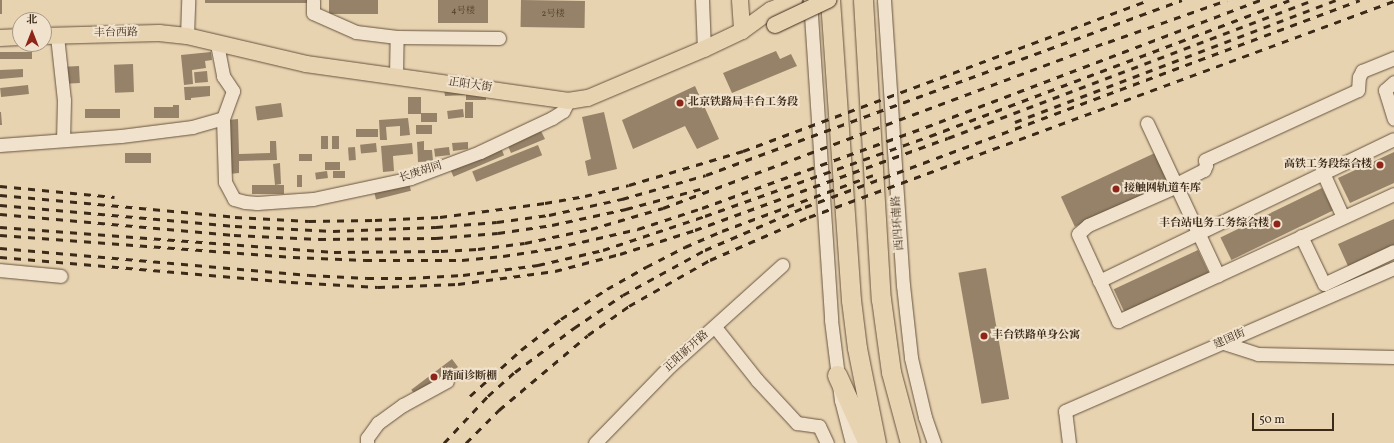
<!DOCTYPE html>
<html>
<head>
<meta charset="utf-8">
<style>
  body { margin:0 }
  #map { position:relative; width:1394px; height:443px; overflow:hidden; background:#e8d3b1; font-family:Vollkorn,"Noto Serif SC",serif }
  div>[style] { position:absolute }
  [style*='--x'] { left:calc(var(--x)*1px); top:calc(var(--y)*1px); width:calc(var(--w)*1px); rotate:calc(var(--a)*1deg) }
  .building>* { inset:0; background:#958268; transform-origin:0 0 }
  .roads { filter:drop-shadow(0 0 1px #67543f) drop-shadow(0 0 1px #67543f) }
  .minor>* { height:13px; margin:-6.5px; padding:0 6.5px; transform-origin:6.5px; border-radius:6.5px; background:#f0e2cc }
  .major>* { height:16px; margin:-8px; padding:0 8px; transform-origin:8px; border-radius:8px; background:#e8d3b1 }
  .highway>* { height:19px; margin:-9.5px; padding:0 9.5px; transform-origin:9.5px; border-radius:9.5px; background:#e8d3b1 }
  .rail>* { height:3px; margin-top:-1.5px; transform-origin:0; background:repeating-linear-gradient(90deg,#3c2a19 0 7px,transparent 0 14px) }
  .bridges { filter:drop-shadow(0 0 1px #3c2a19) drop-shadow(0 0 1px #3c2a19) }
  .major-bridge>* { height:16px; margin:-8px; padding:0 8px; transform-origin:8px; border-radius:8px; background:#e8d3b1 }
  .dots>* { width:11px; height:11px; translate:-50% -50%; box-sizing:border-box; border:2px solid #f0e2cc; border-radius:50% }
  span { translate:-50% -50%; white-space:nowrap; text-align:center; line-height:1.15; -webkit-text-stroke:4px #f0e2cc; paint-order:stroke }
  .number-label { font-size:9px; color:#52402d }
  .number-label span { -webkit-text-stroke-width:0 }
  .street-label { font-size:11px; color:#3c2a19 }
  .poi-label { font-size:11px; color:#3c2a19; font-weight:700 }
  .left { translate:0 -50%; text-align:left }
  .right { translate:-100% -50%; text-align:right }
  .north { position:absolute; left:12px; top:12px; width:40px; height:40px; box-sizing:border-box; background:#f0e2cc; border:1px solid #a89884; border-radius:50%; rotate:0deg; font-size:11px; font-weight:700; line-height:16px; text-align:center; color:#3c2a19 }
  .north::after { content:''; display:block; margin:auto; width:14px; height:18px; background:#8f2418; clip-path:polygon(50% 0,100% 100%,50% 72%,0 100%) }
  .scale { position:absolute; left:1252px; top:413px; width:82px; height:18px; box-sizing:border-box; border:2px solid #3c2a19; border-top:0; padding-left:5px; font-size:12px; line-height:14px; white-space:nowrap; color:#3c2a19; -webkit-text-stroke:3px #f0e2cc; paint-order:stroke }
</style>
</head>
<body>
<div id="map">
  <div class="building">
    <i style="left:0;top:0;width:2px;height:14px"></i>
    <i style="left:205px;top:0;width:102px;height:3px"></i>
    <i style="left:329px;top:0;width:49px;height:14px"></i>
    <i style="left:438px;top:0;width:50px;height:23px"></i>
    <i style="left:521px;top:0;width:64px;height:27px;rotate:1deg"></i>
    <i style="clip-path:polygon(776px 51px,780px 59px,791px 54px,797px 66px,732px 93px,723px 73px)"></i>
    <i style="left:32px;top:52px;width:7px;height:32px;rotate:90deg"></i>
    <i style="clip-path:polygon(211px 52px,212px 60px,205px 61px,206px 68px,192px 70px,193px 84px,184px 85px,181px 55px)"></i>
    <i style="left:133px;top:64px;width:28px;height:19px;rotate:88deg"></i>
    <i style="left:79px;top:66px;width:17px;height:14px;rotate:87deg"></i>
    <i style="clip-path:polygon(23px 69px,23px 77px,0 79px,0 70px)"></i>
    <i style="left:207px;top:71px;width:11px;height:13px;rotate:85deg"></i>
    <i style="left:28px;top:85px;width:9px;height:28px;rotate:84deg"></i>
    <i style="clip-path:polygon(210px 86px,210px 96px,191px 98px,191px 100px,185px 100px,184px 87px)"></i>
    <i style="clip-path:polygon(695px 86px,719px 139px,697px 149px,685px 126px,633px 149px,622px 120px)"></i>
    <i style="clip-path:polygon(444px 89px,465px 89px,465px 95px,445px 96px)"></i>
    <i style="clip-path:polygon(486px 93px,486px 100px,466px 100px,466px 94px)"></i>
    <i style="left:408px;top:97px;width:13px;height:17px"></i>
    <i style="left:465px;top:102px;width:8px;height:16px"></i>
    <i style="left:281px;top:103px;width:14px;height:26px;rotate:82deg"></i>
    <i style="clip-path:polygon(173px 105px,179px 105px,179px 118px,154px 118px,154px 107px,173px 107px)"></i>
    <i style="left:120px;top:109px;width:9px;height:35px;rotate:90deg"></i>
    <i style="left:463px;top:109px;width:8px;height:16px;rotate:83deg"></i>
    <i style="clip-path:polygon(0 112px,1px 112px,2px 125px,0 125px)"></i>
    <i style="clip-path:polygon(604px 112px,617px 169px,588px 176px,585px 161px,591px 159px,582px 117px)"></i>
    <i style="left:437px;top:113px;width:9px;height:16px;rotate:90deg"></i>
    <i style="clip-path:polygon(408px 118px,410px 135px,400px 136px,400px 126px,386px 127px,387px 140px,380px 140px,379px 120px)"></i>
    <i style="clip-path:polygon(238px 119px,239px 154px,270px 153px,270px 141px,276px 141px,277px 160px,239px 161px,239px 173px,229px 174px,228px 120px)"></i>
    <i style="left:432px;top:125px;width:9px;height:16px;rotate:90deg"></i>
    <i style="left:356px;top:129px;width:22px;height:8px"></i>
    <i style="clip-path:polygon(541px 131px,545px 139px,511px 153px,508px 146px)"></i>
    <i style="left:321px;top:136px;width:7px;height:13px"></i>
    <i style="left:332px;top:136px;width:7px;height:13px"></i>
    <i style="clip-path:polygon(424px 141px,424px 150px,432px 150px,433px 161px,418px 162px,417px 142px)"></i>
    <i style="clip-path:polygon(468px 142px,468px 149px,453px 151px,452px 143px)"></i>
    <i style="left:376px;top:143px;width:9px;height:16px;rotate:84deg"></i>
    <i style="clip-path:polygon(412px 143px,413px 154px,393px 156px,394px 171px,383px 172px,381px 146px)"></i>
    <i style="left:538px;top:145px;width:11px;height:71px;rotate:68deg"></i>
    <i style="left:355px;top:147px;width:13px;height:7px;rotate:86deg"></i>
    <i style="left:449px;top:147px;width:8px;height:15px;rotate:83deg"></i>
    <i style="left:501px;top:148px;width:8px;height:55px;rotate:67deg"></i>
    <i style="left:1157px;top:152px;width:33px;height:106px;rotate:65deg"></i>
    <i style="clip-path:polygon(1394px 152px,1394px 183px,1350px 203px,1338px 178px)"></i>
    <i style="left:151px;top:153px;width:10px;height:26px;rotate:90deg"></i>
    <i style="left:312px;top:154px;width:7px;height:13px;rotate:90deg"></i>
    <i style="left:340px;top:162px;width:8px;height:15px;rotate:90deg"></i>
    <i style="clip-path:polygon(280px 163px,281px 184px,275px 185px,273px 164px)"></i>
    <i style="left:327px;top:171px;width:7px;height:12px;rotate:82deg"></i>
    <i style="left:345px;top:171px;width:7px;height:12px;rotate:90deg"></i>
    <i style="left:297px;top:175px;width:5px;height:12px"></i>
    <i style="left:409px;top:183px;width:8px;height:36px;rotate:76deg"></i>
    <i style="left:284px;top:185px;width:9px;height:32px;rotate:90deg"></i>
    <i style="left:1322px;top:188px;width:25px;height:113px;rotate:64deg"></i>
    <i style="clip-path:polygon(1394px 219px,1394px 246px,1348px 266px,1338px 244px)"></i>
    <i style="left:1198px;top:250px;width:26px;height:93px;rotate:65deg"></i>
    <i style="left:986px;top:268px;width:133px;height:28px;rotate:80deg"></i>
    <i style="left:452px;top:359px;width:10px;height:51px;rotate:53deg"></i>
  </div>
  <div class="roads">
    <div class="minor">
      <i style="--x:313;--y:0;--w:13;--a:90"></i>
      <i style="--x:313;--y:13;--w:47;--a:23.8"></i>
      <i style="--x:356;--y:32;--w:41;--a:7"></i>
      <i style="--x:702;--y:0;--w:49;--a:87.7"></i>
      <i style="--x:810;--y:0;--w:321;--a:86.2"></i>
      <i style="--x:831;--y:320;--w:81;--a:82.9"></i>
      <i style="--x:841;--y:400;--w:44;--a:75.7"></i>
      <i style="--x:884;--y:0;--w:286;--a:86.2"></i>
      <i style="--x:903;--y:285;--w:73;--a:83.7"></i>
      <i style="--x:911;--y:358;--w:61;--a:76.7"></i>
      <i style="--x:925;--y:417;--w:28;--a:71"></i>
      <i style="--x:57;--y:36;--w:64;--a:83.8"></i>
      <i style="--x:64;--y:100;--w:40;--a:91.4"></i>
      <i style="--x:187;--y:36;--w:36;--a:-88"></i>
      <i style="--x:217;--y:44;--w:33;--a:79"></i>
      <i style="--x:223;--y:76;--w:18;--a:56"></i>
      <i style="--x:233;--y:91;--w:29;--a:110"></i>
      <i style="--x:223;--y:118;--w:64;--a:88.2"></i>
      <i style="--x:225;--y:182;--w:19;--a:62"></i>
      <i style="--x:234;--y:199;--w:11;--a:15"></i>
      <i style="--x:245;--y:202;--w:12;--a:5"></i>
      <i style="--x:257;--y:203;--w:56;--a:-4.1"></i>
      <i style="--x:313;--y:199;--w:100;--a:-12.1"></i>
      <i style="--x:411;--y:178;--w:74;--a:-20.6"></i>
      <i style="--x:480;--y:152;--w:80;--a:-25.3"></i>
      <i style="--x:552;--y:118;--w:13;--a:-32"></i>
      <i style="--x:563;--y:111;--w:11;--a:-63"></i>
      <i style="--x:396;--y:76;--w:39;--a:-89"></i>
      <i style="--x:397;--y:37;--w:102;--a:0.6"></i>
      <i style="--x:1394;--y:82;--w:12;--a:138"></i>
      <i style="--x:1385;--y:90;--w:30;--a:73"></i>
      <i style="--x:1147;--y:123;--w:168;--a:65"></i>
      <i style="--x:0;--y:145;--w:121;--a:-4.3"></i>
      <i style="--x:121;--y:136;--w:72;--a:-7.2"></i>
      <i style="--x:192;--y:127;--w:32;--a:-16"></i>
      <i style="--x:1323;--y:173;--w:48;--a:65.6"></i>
      <i style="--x:1176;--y:184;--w:31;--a:-27"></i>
      <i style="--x:1204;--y:170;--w:5;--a:-68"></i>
      <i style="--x:1206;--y:165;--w:5;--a:-101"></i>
      <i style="--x:1205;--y:160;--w:168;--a:-24.6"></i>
      <i style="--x:1358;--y:90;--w:13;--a:-86"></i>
      <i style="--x:1359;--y:77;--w:7;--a:-63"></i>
      <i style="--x:1362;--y:71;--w:35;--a:-22"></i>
      <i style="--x:1177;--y:186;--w:97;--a:156.3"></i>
      <i style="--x:1088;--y:225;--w:13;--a:138"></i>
      <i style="--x:1078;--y:234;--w:96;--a:65.3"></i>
      <i style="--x:1118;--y:321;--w:304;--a:-24.7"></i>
      <i style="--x:1301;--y:236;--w:53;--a:64.4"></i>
      <i style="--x:1324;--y:284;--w:77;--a:-25.2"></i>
      <i style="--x:0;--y:270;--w:61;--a:5.6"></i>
      <i style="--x:1099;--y:281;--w:327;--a:-25.7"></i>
      <i style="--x:715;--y:327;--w:68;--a:51.6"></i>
      <i style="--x:757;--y:380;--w:59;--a:47.1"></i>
      <i style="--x:797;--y:423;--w:22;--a:8"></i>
      <i style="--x:819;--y:426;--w:19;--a:65"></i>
      <i style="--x:1224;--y:343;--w:36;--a:18"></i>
      <i style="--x:1258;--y:354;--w:136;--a:1.3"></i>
      <i style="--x:367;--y:443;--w:5;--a:-90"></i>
      <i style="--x:367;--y:438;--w:19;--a:-54"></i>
      <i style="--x:378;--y:423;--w:31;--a:-36"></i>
      <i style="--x:403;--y:405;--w:50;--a:-28.6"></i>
      <i style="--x:595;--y:443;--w:107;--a:-45.8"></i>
      <i style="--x:670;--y:366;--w:151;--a:-42"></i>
      <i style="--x:1069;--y:443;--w:32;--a:-97"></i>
      <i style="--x:1065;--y:411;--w:359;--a:-23.5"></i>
    </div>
    <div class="major">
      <i style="--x:740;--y:0;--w:31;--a:86"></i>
      <i style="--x:44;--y:36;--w:115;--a:-1.5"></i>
      <i style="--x:159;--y:33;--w:28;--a:6"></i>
      <i style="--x:187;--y:36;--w:122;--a:13.2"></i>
      <i style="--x:306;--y:64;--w:265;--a:8"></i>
      <i style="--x:568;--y:101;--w:20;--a:-9"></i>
      <i style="--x:588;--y:98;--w:126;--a:-22.9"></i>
      <i style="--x:704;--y:49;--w:42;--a:-25.3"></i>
      <i style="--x:742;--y:31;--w:36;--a:-36"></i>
      <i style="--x:771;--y:10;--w:25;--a:-23"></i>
      <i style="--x:0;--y:38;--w:20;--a:-3"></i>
    </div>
    <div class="highway">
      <i style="--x:830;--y:0;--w:301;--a:86"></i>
      <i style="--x:851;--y:300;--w:48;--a:82.9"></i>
      <i style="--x:857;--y:348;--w:97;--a:78.7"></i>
      <i style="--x:863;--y:0;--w:300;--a:86.6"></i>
      <i style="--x:881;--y:299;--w:74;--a:82.2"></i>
      <i style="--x:891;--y:372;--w:73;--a:75"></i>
      <i style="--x:837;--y:375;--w:72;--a:65.6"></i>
    </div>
  </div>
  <div class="rail">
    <i style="--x:1015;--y:122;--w:343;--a:-20.8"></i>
    <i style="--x:0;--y:186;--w:115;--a:5.5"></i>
    <i style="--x:0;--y:195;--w:236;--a:5.3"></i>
    <i style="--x:235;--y:217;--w:74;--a:3.1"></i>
    <i style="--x:309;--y:221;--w:66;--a:-0.9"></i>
    <i style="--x:375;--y:220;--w:65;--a:-2.6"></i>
    <i style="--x:440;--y:217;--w:106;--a:-7.6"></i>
    <i style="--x:545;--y:203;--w:41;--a:-9.9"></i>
    <i style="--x:585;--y:196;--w:45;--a:-14"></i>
    <i style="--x:629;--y:185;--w:119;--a:-16.6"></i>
    <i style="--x:743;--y:151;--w:432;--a:-20.4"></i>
    <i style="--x:0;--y:205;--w:236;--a:5.1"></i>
    <i style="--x:235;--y:226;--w:98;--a:2.9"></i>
    <i style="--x:333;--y:231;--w:103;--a:-2.2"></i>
    <i style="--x:436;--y:227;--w:61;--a:-4.7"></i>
    <i style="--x:497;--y:222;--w:52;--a:-7.7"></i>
    <i style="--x:549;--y:215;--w:75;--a:-12.4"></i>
    <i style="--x:622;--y:199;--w:87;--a:-15.9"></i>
    <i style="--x:706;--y:175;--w:507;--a:-20.19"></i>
    <i style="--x:0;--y:214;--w:235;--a:5.1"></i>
    <i style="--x:234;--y:235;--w:85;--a:2.7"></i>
    <i style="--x:319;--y:239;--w:117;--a:-0.5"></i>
    <i style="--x:436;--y:238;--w:62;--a:-4.6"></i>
    <i style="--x:498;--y:233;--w:55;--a:-8.4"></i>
    <i style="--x:552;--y:225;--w:76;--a:-12.2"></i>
    <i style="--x:626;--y:209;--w:81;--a:-15.1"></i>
    <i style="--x:0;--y:227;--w:335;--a:4.3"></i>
    <i style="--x:334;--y:252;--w:107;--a:-0.5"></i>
    <i style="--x:441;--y:251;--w:37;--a:-3"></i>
    <i style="--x:478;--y:249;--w:47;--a:-7.3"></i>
    <i style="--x:525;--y:243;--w:67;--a:-12"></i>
    <i style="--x:591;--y:229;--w:75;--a:-16.3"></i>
    <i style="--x:663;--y:208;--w:475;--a:-20.5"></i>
    <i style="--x:1108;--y:42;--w:126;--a:-19.4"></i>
    <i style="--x:0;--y:235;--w:294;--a:4.3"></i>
    <i style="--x:293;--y:257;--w:72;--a:2.4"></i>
    <i style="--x:365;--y:260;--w:97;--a:0"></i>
    <i style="--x:462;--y:260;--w:41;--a:-5.6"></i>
    <i style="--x:503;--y:256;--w:53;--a:-8.7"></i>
    <i style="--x:555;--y:248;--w:85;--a:-12.9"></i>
    <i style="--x:638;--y:229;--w:67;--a:-18.2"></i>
    <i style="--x:702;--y:208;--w:252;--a:-19.9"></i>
    <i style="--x:939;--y:122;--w:344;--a:-20.8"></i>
    <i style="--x:0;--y:248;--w:310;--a:5"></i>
    <i style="--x:309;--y:275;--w:58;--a:3"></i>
    <i style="--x:367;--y:278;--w:42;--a:0"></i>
    <i style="--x:409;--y:278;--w:54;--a:-3.2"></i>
    <i style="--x:463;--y:275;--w:76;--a:-7.6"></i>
    <i style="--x:538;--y:265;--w:67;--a:-13"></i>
    <i style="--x:603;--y:250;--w:108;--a:-18.4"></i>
    <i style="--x:705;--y:216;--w:239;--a:-19.6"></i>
    <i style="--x:930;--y:136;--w:384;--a:-20.7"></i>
    <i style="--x:0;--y:257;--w:292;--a:4.9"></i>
    <i style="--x:291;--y:282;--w:87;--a:3.3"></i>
    <i style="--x:378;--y:287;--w:80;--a:-2.1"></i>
    <i style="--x:458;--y:284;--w:98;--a:-7.6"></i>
    <i style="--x:555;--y:271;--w:67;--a:-14.7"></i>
    <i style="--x:620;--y:254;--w:79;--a:-17.7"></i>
    <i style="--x:695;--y:230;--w:269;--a:-20"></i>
    <i style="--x:948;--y:138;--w:390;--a:-20.7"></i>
    <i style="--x:470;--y:396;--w:69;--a:-42"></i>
    <i style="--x:521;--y:350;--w:51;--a:-37.8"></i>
    <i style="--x:561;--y:319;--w:55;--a:-33.1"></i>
    <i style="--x:607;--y:289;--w:45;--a:-29.4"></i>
    <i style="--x:646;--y:267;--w:44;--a:-27.1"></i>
    <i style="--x:685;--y:247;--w:40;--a:-23.4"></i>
    <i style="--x:722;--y:231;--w:161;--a:-20.3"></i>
    <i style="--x:444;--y:443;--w:64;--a:-46.9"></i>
    <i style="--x:488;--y:396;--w:36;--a:-42"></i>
    <i style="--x:515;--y:372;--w:74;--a:-36.7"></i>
    <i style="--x:574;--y:328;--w:59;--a:-34"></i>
    <i style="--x:623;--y:295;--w:94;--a:-28.8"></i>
    <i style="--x:705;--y:250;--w:109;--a:-23.3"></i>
    <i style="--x:805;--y:207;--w:592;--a:-20.45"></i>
    <i style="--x:466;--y:443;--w:47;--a:-45"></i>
    <i style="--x:499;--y:410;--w:116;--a:-40.1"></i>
    <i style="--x:588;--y:335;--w:50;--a:-35.3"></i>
    <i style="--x:629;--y:306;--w:93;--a:-29.6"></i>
    <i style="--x:710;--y:260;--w:108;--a:-23.5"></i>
    <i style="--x:809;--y:217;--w:624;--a:-20.27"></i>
  </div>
  <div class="bridges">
    <div class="major-bridge">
      <i style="--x:775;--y:25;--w:59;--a:-25.3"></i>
    </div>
  </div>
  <div class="dots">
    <i style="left:680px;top:103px;background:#8f2418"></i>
    <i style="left:1380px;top:165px;background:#8f2418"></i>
    <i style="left:1116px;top:189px;background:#8f2418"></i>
    <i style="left:1277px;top:224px;background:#8f2418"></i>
    <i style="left:984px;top:336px;background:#8f2418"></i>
    <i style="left:434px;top:377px;background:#8f2418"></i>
  </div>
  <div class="number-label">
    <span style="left:463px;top:11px">4号楼</span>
    <span style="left:553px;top:14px">2号楼</span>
  </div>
  <div class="street-label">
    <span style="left:116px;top:34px;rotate:-1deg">丰台西路</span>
    <span style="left:470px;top:86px;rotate:8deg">正阳大街</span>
    <span style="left:421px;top:173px;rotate:-18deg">长庚胡同</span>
    <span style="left:899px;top:223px;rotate:-94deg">西四环南路</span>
    <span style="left:1230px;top:340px;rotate:-24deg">建国街</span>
    <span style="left:687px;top:352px;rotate:-42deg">正阳新开路</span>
  </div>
  <div class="poi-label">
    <span class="left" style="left:688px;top:103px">北京铁路局丰台工务段</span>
    <span class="right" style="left:1372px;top:165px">高铁工务段综合楼</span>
    <span class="left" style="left:1124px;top:189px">接触网轨道车库</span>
    <span class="right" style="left:1269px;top:224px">丰台站电务工务综合楼</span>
    <span class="left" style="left:992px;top:336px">丰台铁路单身公寓</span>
    <span class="left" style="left:442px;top:377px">踏面诊断棚</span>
  </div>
  <div class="north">北</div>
  <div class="scale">50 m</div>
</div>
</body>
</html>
